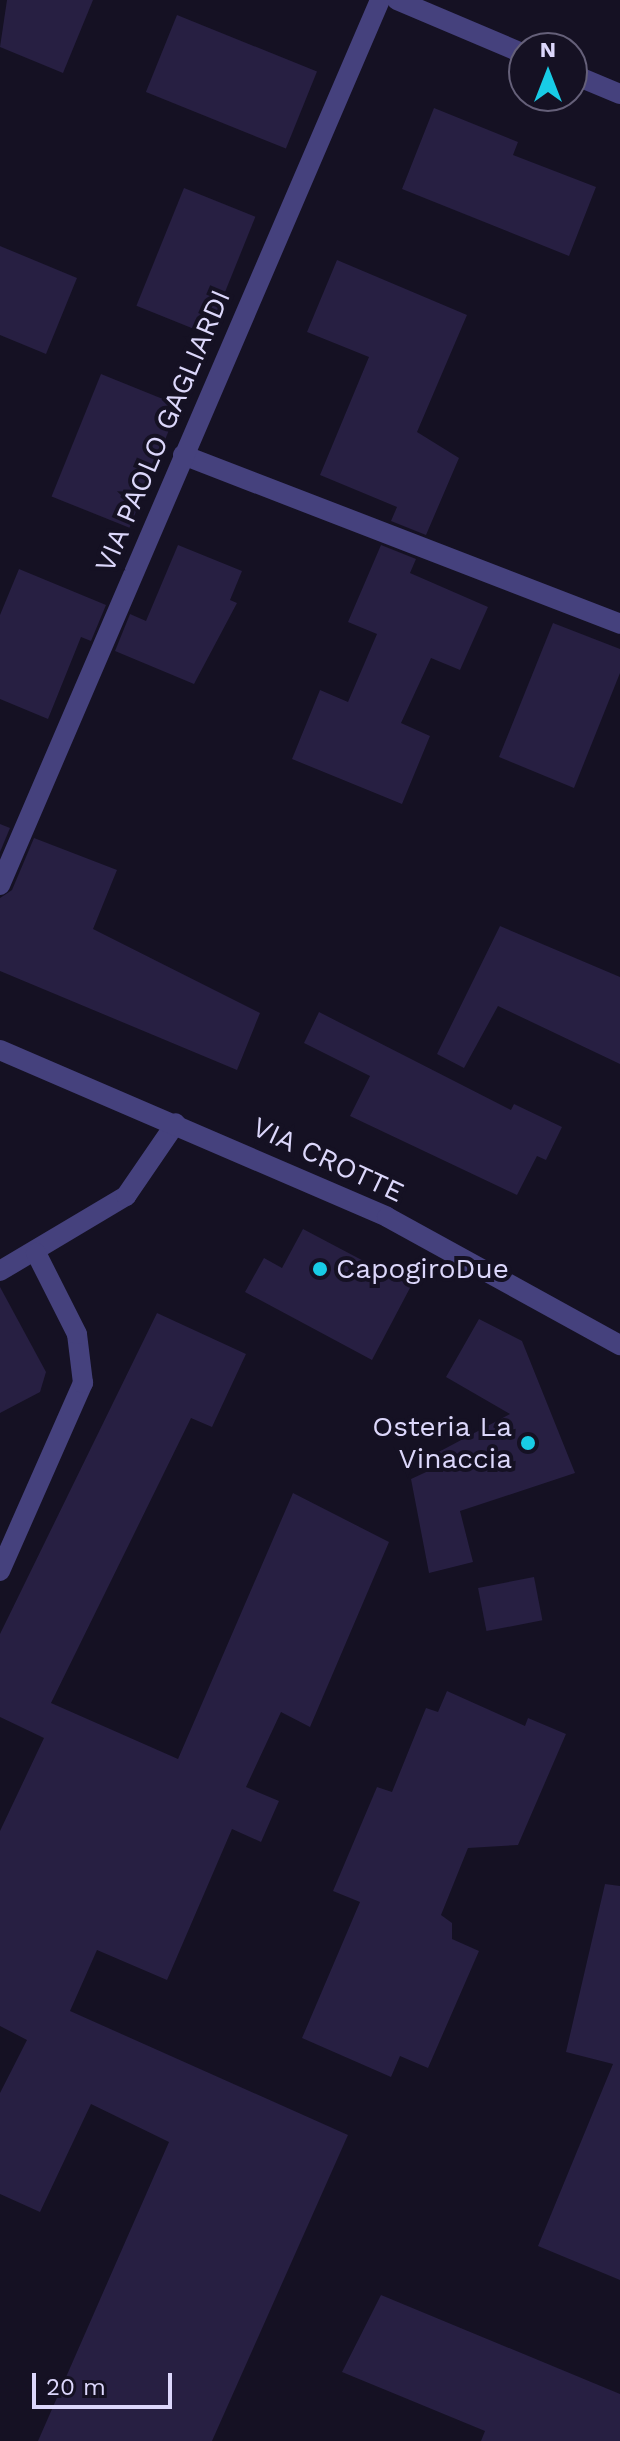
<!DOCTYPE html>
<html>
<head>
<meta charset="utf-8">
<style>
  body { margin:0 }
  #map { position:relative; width:620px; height:2441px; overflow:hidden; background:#151123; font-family:"Work Sans",sans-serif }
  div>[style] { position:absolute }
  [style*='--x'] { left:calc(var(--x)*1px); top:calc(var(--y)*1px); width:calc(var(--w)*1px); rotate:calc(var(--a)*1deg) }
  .building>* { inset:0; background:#271f42; transform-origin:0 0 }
  .minor>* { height:20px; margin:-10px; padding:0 10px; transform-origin:10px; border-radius:10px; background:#45417d }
  .tertiary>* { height:20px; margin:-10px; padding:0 10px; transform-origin:10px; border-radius:10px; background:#45417d }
  .dots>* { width:22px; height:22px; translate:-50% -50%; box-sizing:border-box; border:4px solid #151123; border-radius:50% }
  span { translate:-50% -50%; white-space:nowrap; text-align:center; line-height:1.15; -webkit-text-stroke:8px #151123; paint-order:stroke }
  .street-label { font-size:28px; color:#dcd7fb }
  .poi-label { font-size:28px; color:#dcd7fb }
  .left { translate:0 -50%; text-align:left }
  .right { translate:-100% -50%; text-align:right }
  .north { position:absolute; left:508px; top:32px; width:80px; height:80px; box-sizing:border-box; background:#151123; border:2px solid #656079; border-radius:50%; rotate:0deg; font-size:22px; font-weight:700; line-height:32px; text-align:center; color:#dcd7fb }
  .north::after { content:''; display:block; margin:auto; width:28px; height:36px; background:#18cce6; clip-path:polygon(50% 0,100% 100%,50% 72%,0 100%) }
  .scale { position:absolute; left:32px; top:2373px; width:140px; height:36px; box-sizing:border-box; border:4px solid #dcd7fb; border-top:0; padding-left:10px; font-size:24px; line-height:28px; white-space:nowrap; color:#dcd7fb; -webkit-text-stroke:6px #151123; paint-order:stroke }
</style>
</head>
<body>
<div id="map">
  <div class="building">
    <i style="clip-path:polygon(7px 0,93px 0,63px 73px,0 47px)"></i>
    <i style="left:177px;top:15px;width:151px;height:83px;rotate:22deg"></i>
    <i style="clip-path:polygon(434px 108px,518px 142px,513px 155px,596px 187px,569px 256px,402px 189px)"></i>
    <i style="left:184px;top:188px;width:77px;height:127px;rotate:22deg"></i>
    <i style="clip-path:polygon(0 246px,77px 278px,46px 354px,0 335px)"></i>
    <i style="clip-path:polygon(337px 260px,467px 315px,417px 432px,459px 458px,426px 535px,391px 521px,397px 507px,320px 475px,369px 357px,307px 332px)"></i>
    <i style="left:101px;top:374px;width:84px;height:132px;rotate:22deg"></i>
    <i style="clip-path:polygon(178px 545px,242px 571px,230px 600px,237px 603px,194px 684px,115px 651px,130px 614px,146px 621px)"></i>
    <i style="clip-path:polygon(381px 545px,416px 559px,410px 573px,488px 607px,460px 670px,431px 658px,401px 723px,430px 736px,402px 804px,292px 759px,320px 690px,348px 702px,377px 634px,348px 622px)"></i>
    <i style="clip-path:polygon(19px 569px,106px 605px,91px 641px,81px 637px,48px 719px,0 699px,0 615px)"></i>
    <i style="clip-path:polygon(553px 623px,620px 649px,620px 673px,574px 788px,499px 757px)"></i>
    <i style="clip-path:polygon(0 824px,10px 828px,0 852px)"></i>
    <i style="clip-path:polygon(34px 838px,117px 870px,93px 929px,260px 1013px,237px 1070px,0 971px,0 898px,12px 890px)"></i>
    <i style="clip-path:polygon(500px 926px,620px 977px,620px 1064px,498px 1006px,464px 1068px,437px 1054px)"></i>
    <i style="clip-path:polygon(319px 1012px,511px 1110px,514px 1104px,562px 1127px,546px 1160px,537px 1156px,517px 1195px,350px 1116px,370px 1076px,304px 1043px)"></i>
    <i style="clip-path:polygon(303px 1229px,411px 1286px,372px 1360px,245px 1292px,264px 1258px,282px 1268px)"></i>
    <i style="clip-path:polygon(0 1287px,46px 1372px,40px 1392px,0 1413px)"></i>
    <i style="clip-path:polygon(157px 1313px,246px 1354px,212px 1427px,191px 1418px,51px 1703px,178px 1759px,293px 1493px,389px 1542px,310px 1727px,281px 1712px,246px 1787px,279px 1801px,261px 1842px,232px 1829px,167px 1980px,97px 1950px,70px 2011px,348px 2135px,212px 2441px,38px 2441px,169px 2142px,91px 2104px,40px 2212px,0 2194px,0 2093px,27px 2040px,0 2026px,0 1831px,44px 1738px,0 1717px,0 1634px)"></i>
    <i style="clip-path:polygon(479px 1319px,522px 1341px,575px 1473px,460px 1511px,473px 1562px,429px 1573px,411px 1479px,437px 1467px,433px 1455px,510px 1414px,446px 1377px)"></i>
    <i style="left:534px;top:1577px;width:44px;height:57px;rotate:79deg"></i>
    <i style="clip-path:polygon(447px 1691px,525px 1726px,528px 1718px,566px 1734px,518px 1845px,468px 1848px,441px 1915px,452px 1923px,452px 1939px,479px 1951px,428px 2068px,400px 2056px,391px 2077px,302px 2038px,360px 1902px,333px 1891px,377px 1787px,392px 1792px,426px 1708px,438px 1712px)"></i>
    <i style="clip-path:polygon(605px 1884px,620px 1886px,620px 2280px,538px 2246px,613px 2064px,566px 2052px)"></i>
    <i style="clip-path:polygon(381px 2295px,620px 2394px,620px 2441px,481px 2441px,485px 2431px,342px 2372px)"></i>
  </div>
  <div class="minor">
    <i style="--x:397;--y:0;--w:138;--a:23"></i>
    <i style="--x:572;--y:74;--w:52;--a:22.6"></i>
    <i style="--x:183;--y:455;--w:469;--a:21.1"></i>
    <i style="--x:0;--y:885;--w:963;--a:-66.76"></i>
    <i style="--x:0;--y:1271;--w:147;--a:-30.8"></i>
    <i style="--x:126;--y:1196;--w:88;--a:-55.6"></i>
    <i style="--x:0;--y:1571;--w:206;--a:-66.2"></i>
    <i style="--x:83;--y:1383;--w:49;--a:-97"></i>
    <i style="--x:77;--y:1334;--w:91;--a:-116.8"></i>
  </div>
  <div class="tertiary">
    <i style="--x:0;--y:1050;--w:421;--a:23.3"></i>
    <i style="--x:387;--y:1217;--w:266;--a:28.8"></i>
  </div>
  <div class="dots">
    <i style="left:320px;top:1269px;background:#18cce6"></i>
    <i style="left:528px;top:1443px;background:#18cce6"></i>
  </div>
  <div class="street-label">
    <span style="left:163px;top:431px;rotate:-67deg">VIA PAOLO GAGLIARDI</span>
    <span style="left:328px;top:1160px;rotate:25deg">VIA CROTTE</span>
  </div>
  <div class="poi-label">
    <span class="left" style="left:336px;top:1269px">CapogiroDue</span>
    <span class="right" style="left:512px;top:1443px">Osteria La<br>Vinaccia</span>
  </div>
  <div class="north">N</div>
  <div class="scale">20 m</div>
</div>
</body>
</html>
